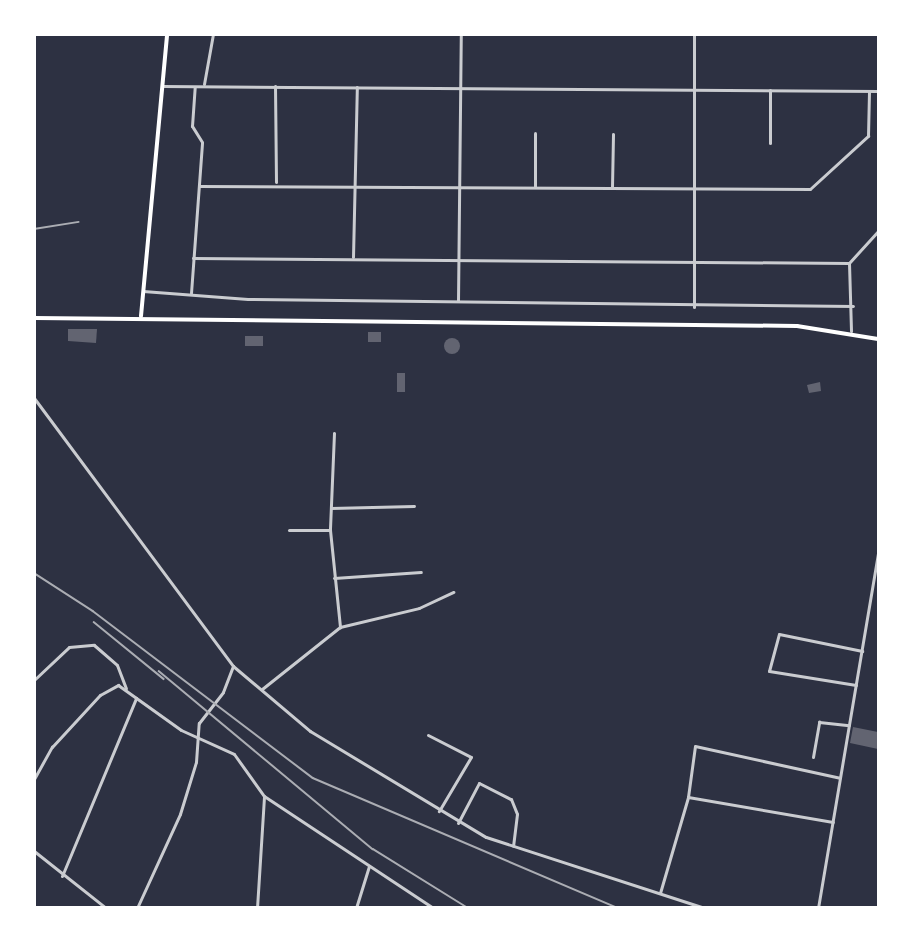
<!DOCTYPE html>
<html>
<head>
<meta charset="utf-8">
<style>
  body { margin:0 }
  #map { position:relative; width:913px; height:942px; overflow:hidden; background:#2d3142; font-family:"PT Sans Narrow",sans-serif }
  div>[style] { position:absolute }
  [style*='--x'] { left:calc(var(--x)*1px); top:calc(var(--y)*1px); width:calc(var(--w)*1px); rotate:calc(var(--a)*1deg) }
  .building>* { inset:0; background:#626471; transform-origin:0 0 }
  .round { border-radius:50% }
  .minor>* { height:3px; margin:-1.5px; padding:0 1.5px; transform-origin:1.5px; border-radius:1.5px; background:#caccd0 }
  .secondary>* { height:4px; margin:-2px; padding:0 2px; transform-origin:2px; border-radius:2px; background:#fff }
  .rail>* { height:1.5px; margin:-0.75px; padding:0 0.75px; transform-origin:0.75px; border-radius:0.75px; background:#abadb3 }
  span { translate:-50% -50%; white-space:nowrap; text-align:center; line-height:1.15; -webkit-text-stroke:6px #fff; paint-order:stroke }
  .frame { position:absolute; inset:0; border:36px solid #fff; pointer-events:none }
</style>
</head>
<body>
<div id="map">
  <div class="building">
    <div style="clip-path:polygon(68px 329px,97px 329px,96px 343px,68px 341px)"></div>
    <div style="left:368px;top:332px;width:13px;height:10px"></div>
    <div style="left:245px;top:336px;width:18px;height:10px"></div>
    <div class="round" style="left:444px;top:338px;width:16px;height:16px"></div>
    <div style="left:405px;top:373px;width:19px;height:8px;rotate:90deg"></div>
    <div style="clip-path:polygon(820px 382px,821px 391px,809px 393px,807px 385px)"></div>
    <div style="clip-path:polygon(853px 727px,878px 732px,878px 749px,850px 743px)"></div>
  </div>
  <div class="minor">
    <div style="--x:204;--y:84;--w:51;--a:-79.8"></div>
    <div style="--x:163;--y:86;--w:715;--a:0.4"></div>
    <div style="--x:275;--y:86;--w:96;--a:89.4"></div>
    <div style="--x:770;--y:143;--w:53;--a:-90"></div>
    <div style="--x:199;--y:186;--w:611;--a:0.28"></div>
    <div style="--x:810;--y:189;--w:79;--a:-42.4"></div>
    <div style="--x:868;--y:136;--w:45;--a:-88.7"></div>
    <div style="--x:535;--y:186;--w:53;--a:-90"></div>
    <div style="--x:612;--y:187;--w:53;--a:-88.9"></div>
    <div style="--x:353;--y:257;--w:170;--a:-88.7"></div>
    <div style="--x:193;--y:258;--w:656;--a:0.44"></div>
    <div style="--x:849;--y:263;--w:43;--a:-47.8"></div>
    <div style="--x:849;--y:263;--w:68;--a:88.3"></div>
    <div style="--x:143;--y:291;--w:105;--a:4.4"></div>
    <div style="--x:248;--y:299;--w:605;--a:0.66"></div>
    <div style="--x:191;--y:293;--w:151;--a:-85.8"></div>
    <div style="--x:202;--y:142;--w:19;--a:-122"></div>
    <div style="--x:192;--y:126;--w:39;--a:-86"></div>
    <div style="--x:458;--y:301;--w:267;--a:-89.4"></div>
    <div style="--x:694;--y:307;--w:273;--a:-90"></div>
    <div style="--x:34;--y:398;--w:334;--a:53.4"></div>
    <div style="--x:233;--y:666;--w:101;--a:40.2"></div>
    <div style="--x:310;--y:731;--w:205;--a:31.1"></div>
    <div style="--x:486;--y:837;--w:229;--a:18"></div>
    <div style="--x:334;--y:433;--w:97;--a:92.4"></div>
    <div style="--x:330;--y:530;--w:98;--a:84.1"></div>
    <div style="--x:331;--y:508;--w:83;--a:-1.4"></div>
    <div style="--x:289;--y:530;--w:41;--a:0"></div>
    <div style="--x:334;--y:578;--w:87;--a:-3.9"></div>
    <div style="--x:34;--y:680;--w:48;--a:-43.3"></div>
    <div style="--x:69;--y:647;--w:25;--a:-5"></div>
    <div style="--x:94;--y:645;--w:30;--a:41"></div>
    <div style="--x:117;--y:665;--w:25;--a:69"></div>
    <div style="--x:856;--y:685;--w:88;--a:-170.9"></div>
    <div style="--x:769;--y:671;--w:38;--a:-75"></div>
    <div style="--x:779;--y:634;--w:85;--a:11.6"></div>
    <div style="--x:262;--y:689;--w:100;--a:-38.5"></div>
    <div style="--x:340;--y:627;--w:81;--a:-13.5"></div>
    <div style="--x:419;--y:608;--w:38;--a:-25"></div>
    <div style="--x:428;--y:735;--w:48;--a:27.1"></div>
    <div style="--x:471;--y:757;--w:63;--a:120.7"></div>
    <div style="--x:813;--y:757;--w:36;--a:-80"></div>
    <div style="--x:819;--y:722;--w:30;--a:6"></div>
    <div style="--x:34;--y:779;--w:37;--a:-61"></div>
    <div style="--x:52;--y:747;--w:71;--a:-47.3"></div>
    <div style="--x:100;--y:695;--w:21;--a:-29"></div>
    <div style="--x:118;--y:685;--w:77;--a:35.5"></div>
    <div style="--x:181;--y:730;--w:58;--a:24.4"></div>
    <div style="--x:234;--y:754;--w:52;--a:54.5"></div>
    <div style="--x:264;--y:796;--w:203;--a:33.5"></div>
    <div style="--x:688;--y:797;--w:147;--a:9.8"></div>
    <div style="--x:458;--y:823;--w:45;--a:-62.3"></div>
    <div style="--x:479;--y:783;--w:36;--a:27"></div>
    <div style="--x:511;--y:799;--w:16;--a:68"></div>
    <div style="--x:517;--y:814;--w:32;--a:97"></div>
    <div style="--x:34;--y:851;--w:92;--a:38.4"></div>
    <div style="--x:62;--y:876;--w:193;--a:-67.4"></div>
    <div style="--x:660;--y:893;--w:100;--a:-73.7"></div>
    <div style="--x:688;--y:797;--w:51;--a:-82.2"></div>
    <div style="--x:695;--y:746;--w:148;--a:12.4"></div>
    <div style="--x:137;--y:908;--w:103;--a:-65.4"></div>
    <div style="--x:180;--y:814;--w:54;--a:-72.9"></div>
    <div style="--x:196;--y:762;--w:39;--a:-86"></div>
    <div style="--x:199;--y:723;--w:39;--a:-52"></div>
    <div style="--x:223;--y:692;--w:28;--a:-69"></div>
    <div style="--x:257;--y:908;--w:112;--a:-86.4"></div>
    <div style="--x:356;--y:908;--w:44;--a:-72.8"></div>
    <div style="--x:818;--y:908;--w:360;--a:-80.4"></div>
  </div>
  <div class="secondary">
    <div style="--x:141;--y:316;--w:283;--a:-84.7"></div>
    <div style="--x:34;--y:318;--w:763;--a:0.6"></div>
    <div style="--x:797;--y:326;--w:82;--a:9.1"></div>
  </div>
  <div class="rail">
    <div style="--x:34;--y:229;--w:45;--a:-9"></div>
    <div style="--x:34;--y:573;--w:70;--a:32.8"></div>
    <div style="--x:93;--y:611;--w:276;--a:37.2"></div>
    <div style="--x:313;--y:778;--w:332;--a:23.1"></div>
    <div style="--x:94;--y:622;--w:90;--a:39.2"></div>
    <div style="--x:159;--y:671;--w:278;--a:39.8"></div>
    <div style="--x:373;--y:849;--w:112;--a:31.8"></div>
  </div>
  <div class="frame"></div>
</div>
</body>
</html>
